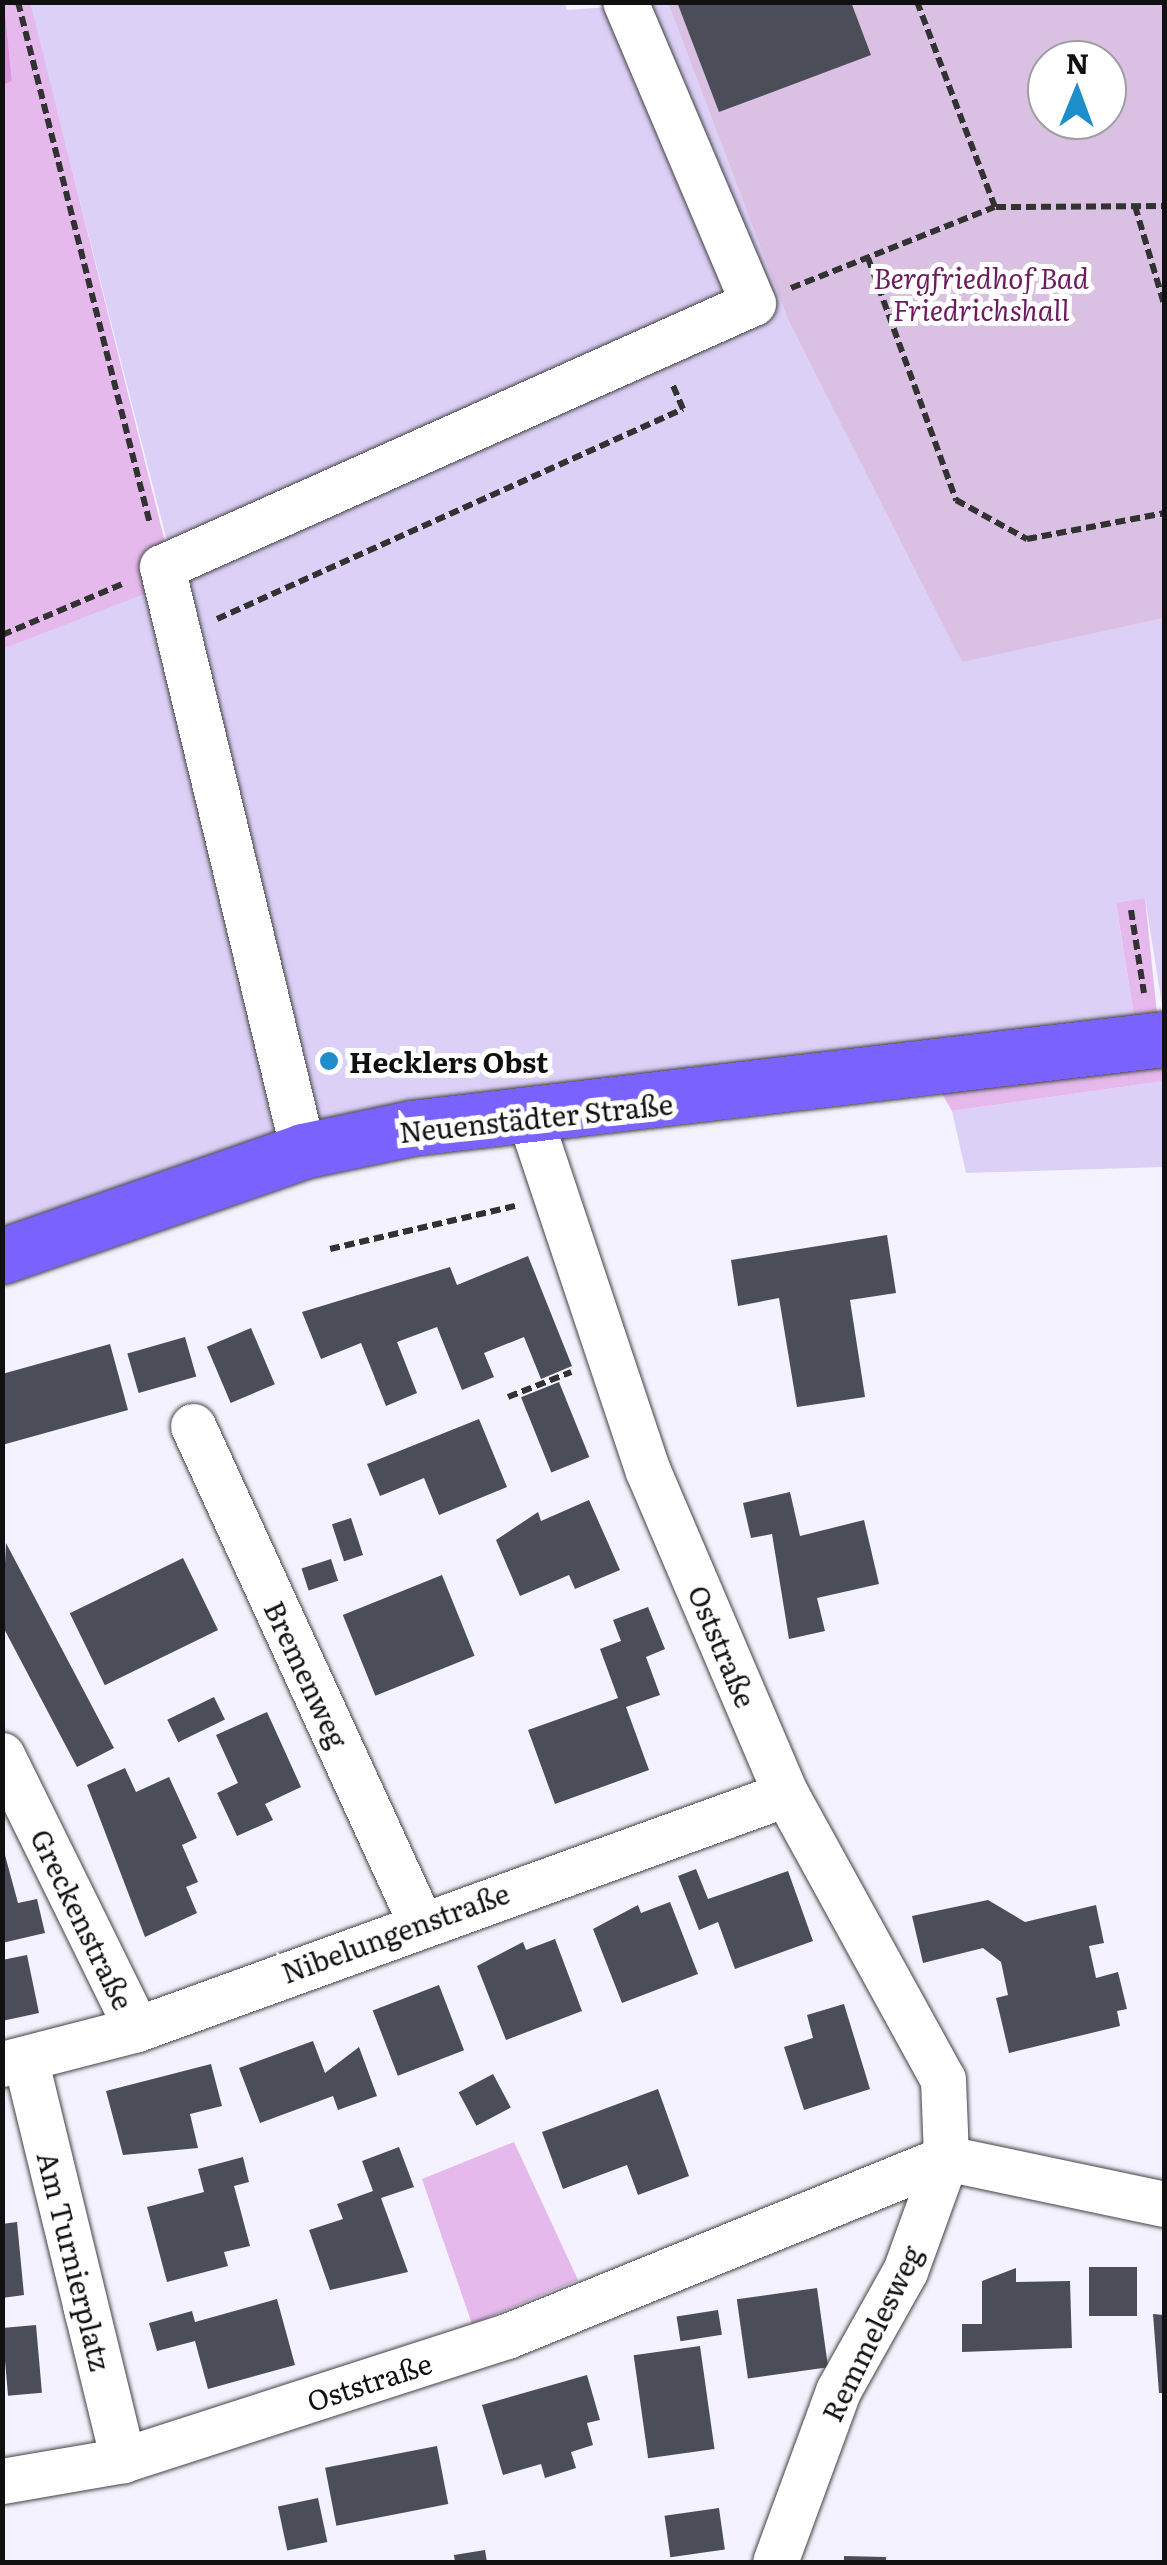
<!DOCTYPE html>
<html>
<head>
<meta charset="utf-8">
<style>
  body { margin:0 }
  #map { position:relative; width:1167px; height:2565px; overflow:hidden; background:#f5f2ff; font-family:Literata,serif }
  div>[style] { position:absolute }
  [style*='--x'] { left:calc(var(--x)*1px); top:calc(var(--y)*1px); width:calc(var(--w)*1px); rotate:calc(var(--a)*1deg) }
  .farmland>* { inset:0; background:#dcd0f7 }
  .green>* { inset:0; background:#e6b9ed }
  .forest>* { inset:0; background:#da97df }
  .cemetery>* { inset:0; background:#dac1e4 }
  .building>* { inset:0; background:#4b4e59; transform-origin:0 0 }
  .path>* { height:6px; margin-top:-3px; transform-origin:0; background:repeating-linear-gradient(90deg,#323232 0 10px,transparent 0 15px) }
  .roads { filter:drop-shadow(0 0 2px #434343) drop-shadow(0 0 2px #434343) }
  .minor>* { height:45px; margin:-22.5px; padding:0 22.5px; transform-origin:22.5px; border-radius:22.5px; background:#fff }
  .major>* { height:55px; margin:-27.5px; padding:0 27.5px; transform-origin:27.5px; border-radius:27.5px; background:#7a62ff }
  .dots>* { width:28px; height:28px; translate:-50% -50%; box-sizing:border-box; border:5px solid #fff; border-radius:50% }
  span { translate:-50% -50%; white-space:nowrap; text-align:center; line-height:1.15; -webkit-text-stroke:10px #fff; paint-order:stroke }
  .park-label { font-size:28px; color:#6d1b5e; font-style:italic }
  .poi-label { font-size:28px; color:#101010; font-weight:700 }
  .left { translate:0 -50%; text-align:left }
  .street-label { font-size:28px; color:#101010 }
  .frame { position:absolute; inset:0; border:5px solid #101010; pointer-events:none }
  .north { position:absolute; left:1027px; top:40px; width:100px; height:100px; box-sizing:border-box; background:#fff; border:2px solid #9f9f9f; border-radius:50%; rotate:1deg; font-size:28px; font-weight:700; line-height:40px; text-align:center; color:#101010 }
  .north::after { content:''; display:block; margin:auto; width:35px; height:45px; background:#1e8eca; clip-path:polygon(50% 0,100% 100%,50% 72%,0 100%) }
</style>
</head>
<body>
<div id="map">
  <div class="farmland">
    <div style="clip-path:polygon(29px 2px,564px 2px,567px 10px,668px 3px,788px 320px,962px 661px,1164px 618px,1164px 1017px,1145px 898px,1116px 904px,1134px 1016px,320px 1139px)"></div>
    <div style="clip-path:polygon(147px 592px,287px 1148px,3px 1233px,3px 649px)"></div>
    <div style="clip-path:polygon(1164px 1081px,1164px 1167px,966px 1173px,952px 1111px)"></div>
  </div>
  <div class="green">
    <div style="clip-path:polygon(30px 2px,175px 582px,3px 649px,2px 85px,12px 81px,4px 3px)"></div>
    <div style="clip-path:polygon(1145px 898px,1164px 1081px,952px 1111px,913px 1044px,1134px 1016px,1116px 903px)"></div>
    <div style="clip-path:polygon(514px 2142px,578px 2280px,472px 2324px,422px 2179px)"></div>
  </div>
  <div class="forest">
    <div style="clip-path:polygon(4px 2px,12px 81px,3px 85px,2px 3px)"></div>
  </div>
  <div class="cemetery">
    <div style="clip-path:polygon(evenodd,668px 3px,1164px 3px,1164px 618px,962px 662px,788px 320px,668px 3px,1047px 60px,1107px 60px,1107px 120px,1047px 120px,1047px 60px)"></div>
  </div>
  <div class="building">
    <div style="clip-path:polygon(677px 2px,851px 2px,871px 55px,719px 112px)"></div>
    <div style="clip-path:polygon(887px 1235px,896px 1293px,850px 1300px,865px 1397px,797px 1407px,779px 1298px,738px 1306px,731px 1260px)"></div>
    <div style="clip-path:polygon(528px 1256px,572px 1366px,541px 1379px,524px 1337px,484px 1353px,494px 1377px,462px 1390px,437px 1327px,397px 1342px,417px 1393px,386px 1406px,361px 1343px,321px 1359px,302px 1312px,450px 1267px,457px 1285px)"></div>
    <div style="left:251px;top:1328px;width:61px;height:48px;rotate:67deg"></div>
    <div style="left:185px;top:1337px;width:41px;height:60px;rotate:74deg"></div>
    <div style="clip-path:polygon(110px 1344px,128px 1410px,2px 1445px,2px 1374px)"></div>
    <div style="left:559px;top:1382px;width:81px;height:41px;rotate:68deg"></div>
    <div style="clip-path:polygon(479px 1419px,507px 1487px,439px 1515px,424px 1478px,380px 1496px,367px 1464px)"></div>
    <div style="clip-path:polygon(790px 1492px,800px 1536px,864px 1520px,879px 1584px,817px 1598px,825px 1631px,789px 1639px,772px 1534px,751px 1538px,743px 1503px)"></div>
    <div style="clip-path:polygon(589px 1500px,620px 1570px,575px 1589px,569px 1575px,520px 1596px,496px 1540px,538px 1512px,541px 1521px)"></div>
    <div style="left:351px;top:1518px;width:39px;height:20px;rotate:72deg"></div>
    <div style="clip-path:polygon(6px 1543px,114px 1748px,77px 1767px,2px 1625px)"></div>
    <div style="left:183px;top:1558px;width:80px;height:126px;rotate:64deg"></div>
    <div style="left:331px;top:1559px;width:23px;height:31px;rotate:72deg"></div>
    <div style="left:442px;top:1575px;width:87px;height:107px;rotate:68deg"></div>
    <div style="clip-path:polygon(648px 1607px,665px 1649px,646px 1657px,660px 1695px,626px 1707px,649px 1770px,555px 1804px,528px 1730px,618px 1698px,600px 1649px,621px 1641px,613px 1620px)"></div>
    <div style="left:214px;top:1697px;width:25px;height:52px;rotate:64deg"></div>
    <div style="clip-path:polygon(267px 1712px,301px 1787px,265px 1804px,273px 1820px,237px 1836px,217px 1793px,238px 1783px,216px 1735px)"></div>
    <div style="clip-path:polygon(125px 1768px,136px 1792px,169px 1777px,197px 1838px,182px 1845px,198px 1882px,186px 1887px,197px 1913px,145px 1937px,87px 1785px)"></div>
    <div style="clip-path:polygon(2px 1844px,18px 1903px,37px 1899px,45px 1933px,2px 1943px)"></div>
    <div style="clip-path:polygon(696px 1869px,708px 1899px,788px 1871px,813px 1941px,735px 1969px,718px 1922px,699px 1930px,678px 1876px)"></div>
    <div style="clip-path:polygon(988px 1900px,1025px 1922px,1096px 1905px,1104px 1943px,1089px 1946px,1096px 1978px,1118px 1972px,1127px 2009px,1117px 2011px,1120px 2026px,1009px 2053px,996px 1998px,1008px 1995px,1001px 1962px,983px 1948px,923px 1963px,912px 1916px)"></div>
    <div style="clip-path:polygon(670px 1902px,698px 1974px,622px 2003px,593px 1929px,638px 1905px,641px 1913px)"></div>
    <div style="clip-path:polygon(555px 1939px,582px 2011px,506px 2040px,477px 1966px,523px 1942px,526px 1950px)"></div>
    <div style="clip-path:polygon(27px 1955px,39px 2013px,2px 2021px,2px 1960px)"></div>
    <div style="left:439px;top:1985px;width:70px;height:71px;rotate:69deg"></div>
    <div style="clip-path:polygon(844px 2004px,870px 2089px,804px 2110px,784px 2047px,813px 2038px,807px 2015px)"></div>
    <div style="clip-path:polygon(313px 2041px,325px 2073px,359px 2047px,377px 2096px,338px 2110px,333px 2096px,260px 2123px,239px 2068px)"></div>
    <div style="clip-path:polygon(211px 2064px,222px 2106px,190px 2114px,198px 2148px,123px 2155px,106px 2091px)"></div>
    <div style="left:493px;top:2074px;width:38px;height:39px;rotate:62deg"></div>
    <div style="clip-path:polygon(658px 2089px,689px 2176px,638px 2195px,627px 2165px,563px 2189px,542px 2132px)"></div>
    <div style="clip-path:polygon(399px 2147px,414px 2187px,381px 2198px,408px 2272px,330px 2290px,309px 2230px,343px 2219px,337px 2204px,373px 2191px,362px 2161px)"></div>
    <div style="clip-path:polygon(243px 2157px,249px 2182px,234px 2186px,250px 2246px,224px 2252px,228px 2266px,167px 2282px,147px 2207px,204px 2192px,198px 2169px)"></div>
    <div style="clip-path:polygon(17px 2222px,24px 2295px,2px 2298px,2px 2224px)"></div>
    <div style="left:1089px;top:2267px;width:48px;height:49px"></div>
    <div style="clip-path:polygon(1016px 2268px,1016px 2282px,1070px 2281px,1072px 2348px,962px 2352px,962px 2324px,982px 2324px,982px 2281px)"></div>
    <div style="left:817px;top:2288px;width:80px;height:81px;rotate:82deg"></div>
    <div style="clip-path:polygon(277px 2299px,295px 2365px,208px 2389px,195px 2341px,157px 2351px,149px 2323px,192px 2311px,195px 2322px)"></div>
    <div style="left:718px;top:2310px;width:25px;height:42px;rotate:81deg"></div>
    <div style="clip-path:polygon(1153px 2314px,1164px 2315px,1164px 2393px,1159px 2393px)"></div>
    <div style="left:36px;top:2325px;width:68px;height:34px;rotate:85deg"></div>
    <div style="left:700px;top:2346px;width:104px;height:67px;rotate:82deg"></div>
    <div style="clip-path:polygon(587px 2375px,600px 2420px,587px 2423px,593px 2445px,571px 2452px,576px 2468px,545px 2478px,541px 2464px,503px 2475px,482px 2405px)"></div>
    <div style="left:437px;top:2446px;width:59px;height:114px;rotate:79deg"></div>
    <div style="left:318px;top:2498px;width:45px;height:41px;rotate:78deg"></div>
    <div style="left:719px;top:2508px;width:42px;height:55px;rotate:82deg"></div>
    <div style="clip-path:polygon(485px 2550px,487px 2562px,455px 2562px,454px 2555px)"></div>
    <div style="clip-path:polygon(844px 2556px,886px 2557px,886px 2562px,844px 2562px)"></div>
  </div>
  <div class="path">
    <div style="--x:18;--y:2;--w:538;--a:75.81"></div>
    <div style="--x:1135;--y:206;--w:102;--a:73.5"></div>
    <div style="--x:996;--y:207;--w:168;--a:-0.3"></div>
    <div style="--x:868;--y:258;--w:258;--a:70"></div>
    <div style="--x:956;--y:500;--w:81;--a:28.8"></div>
    <div style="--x:1027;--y:539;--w:139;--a:-10.7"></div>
    <div style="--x:791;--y:288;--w:219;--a:-21.7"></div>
    <div style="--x:995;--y:207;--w:219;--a:-110.8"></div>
    <div style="--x:217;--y:619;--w:511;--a:-24.26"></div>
    <div style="--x:683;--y:409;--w:26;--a:-113"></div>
    <div style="--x:2;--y:635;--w:130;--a:-23"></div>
    <div style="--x:1131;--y:910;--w:84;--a:81.1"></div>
    <div style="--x:330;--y:1249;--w:190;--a:-13.1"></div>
    <div style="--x:508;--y:1397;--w:68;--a:-21.6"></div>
  </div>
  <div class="roads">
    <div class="minor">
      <div style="--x:529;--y:1116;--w:374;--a:71.5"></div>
      <div style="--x:648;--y:1471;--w:351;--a:66.9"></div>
      <div style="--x:786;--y:1794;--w:325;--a:61.2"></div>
      <div style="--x:943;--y:2079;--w:79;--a:87.8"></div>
      <div style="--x:946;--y:2158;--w:120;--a:109.9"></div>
      <div style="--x:905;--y:2271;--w:137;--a:119.2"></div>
      <div style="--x:838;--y:2391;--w:182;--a:110.2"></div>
      <div style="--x:303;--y:1151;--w:601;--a:-103.57"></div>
      <div style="--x:162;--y:567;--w:647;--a:-24.07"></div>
      <div style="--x:753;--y:303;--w:327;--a:-113"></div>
      <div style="--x:193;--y:1426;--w:545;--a:65.41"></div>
      <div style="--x:2;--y:1755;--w:305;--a:63.8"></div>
      <div style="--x:26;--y:2062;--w:410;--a:76.3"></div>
      <div style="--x:2;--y:2064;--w:139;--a:-14.5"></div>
      <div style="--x:137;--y:2029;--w:690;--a:-19.91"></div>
      <div style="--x:2;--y:2481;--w:123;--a:-9.8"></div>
      <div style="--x:123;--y:2460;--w:404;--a:-17.9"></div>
      <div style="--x:507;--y:2336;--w:474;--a:-22.1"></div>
      <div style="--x:946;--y:2158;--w:223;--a:11.9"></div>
    </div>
    <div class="major">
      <div style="--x:2;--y:1256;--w:319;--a:-19.2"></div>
      <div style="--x:303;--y:1151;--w:111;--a:-11.9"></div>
      <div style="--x:412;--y:1128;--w:757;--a:-6.75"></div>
    </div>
  </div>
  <div class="dots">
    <div style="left:329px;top:1061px;background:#1e8eca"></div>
  </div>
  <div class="park-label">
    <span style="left:981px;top:293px">Bergfriedhof Bad<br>Friedrichshall</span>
  </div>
  <div class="poi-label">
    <span class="left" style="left:349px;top:1061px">Hecklers Obst</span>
  </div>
  <div class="street-label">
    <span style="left:536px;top:1117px;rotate:-6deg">Neuenstädter Straße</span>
    <span style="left:723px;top:1646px;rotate:67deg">Oststraße</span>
    <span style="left:307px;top:1674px;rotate:65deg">Bremenweg</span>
    <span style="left:83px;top:1919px;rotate:64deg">Greckenstraße</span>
    <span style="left:395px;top:1932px;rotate:-20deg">Nibelungenstraße</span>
    <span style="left:75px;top:2261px;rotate:76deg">Am Turnierplatz</span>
    <span style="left:871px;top:2333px;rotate:-64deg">Remmelesweg</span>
    <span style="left:369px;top:2381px;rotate:-18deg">Oststraße</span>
  </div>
  <div class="frame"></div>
  <div class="north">N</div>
</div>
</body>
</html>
